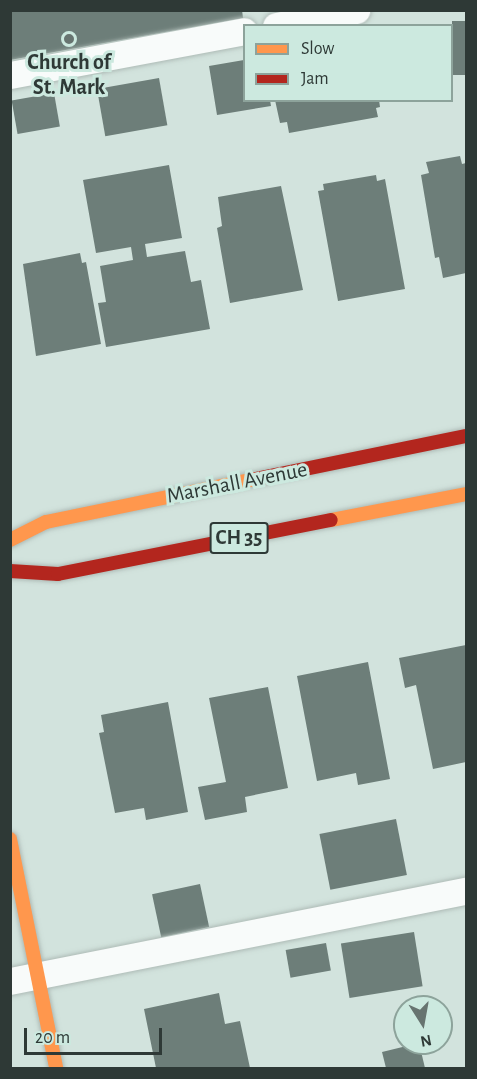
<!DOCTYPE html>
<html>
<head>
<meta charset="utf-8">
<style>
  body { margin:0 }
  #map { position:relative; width:477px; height:1079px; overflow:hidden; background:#d2e3dd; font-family:"Alegreya Sans",sans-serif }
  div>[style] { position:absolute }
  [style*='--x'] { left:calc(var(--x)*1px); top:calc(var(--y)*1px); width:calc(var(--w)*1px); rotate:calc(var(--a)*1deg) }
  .building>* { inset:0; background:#6d7e79; transform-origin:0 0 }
  .roads { filter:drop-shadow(0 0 2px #aebbb6) drop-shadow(0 0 2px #aebbb6) }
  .lane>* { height:27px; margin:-13.5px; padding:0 13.5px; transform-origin:13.5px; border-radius:13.5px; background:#f8fbfa }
  .slow>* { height:14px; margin:-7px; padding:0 7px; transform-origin:7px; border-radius:7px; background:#ff974d }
  .jam>* { height:14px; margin:-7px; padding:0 7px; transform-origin:7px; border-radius:7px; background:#b3261e }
  .dots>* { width:16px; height:16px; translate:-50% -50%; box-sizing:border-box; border:3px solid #cce9df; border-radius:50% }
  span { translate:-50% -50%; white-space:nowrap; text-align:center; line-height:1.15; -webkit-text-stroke:6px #cce9df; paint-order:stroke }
  .shield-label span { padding:2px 4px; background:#cce9df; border:2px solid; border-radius:4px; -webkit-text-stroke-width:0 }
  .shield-label { font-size:21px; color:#2e3936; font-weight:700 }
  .poi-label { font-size:22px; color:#2e3936; font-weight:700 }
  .street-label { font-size:22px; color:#2e3936 }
  .frame { position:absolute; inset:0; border:12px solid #2e3936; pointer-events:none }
  .legend { position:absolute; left:243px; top:24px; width:210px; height:78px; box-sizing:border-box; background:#cce9df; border:2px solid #8da39b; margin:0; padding:8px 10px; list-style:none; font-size:18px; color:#2e3936 }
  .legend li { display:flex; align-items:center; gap:12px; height:30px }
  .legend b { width:30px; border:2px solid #8da39b }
  .north { position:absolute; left:393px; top:995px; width:60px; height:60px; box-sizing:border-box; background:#cce9df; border:2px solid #8da39b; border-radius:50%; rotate:169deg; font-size:16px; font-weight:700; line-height:24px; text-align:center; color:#2e3936 }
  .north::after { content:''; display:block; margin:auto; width:21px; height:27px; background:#677470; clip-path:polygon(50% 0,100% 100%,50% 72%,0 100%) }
  .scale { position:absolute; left:24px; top:1028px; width:138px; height:27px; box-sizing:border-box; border:3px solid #2e3936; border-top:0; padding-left:8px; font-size:18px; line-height:21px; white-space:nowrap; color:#2e3936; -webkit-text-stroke:4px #cce9df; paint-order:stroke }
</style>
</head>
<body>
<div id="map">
  <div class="building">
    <div style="clip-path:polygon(10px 10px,242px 10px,243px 18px,10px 60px)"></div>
    <div style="left:466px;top:21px;width:54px;height:14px;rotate:90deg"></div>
    <div style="clip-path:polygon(244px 60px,244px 100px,270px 100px,271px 106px,217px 115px,209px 66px)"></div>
    <div style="left:159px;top:78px;width:48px;height:63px;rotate:80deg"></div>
    <div style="left:54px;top:93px;width:34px;height:43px;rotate:80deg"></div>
    <div style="clip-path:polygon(275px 100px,379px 100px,380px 107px,376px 108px,378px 117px,289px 133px,287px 122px,280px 123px)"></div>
    <div style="clip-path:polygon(460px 156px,462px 164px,466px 163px,466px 273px,443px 278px,439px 257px,435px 258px,421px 175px,429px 173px,426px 162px)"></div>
    <div style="clip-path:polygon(169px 165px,182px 238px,145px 244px,147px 257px,185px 251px,191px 282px,201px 280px,210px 329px,106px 347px,98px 303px,106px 302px,100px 266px,133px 260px,131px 247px,96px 253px,83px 180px)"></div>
    <div style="clip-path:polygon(376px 175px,377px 181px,385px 179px,405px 289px,338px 301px,318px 191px,324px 190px,323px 184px)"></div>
    <div style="clip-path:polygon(281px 186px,303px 290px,230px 303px,217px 228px,222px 226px,218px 197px)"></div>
    <div style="clip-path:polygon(80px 253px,82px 263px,86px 262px,101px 344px,36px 356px,23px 264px)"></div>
    <div style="clip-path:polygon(466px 645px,466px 762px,433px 769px,416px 685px,405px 688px,399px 658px)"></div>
    <div style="clip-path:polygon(368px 662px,390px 779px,358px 785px,356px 773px,317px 781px,297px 676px)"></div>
    <div style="clip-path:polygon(268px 687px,288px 788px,245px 797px,247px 812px,205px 820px,198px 787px,226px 782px,209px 698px)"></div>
    <div style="clip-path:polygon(168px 702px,188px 812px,146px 820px,144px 808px,115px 813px,99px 733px,104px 732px,101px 715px)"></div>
    <div style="left:396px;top:819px;width:57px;height:78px;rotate:79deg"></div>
    <div style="left:200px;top:884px;width:44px;height:49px;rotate:78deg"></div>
    <div style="left:414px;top:932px;width:55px;height:74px;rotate:81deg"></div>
    <div style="left:326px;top:943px;width:28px;height:41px;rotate:80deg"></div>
    <div style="clip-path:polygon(219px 993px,225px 1024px,240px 1021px,250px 1068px,156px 1068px,144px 1009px)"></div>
    <div style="clip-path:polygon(419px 1043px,425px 1068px,386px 1068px,382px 1052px)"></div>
  </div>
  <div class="roads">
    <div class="lane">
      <div style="--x:276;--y:26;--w:82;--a:-11.3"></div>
      <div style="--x:10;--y:75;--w:238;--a:-10.6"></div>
      <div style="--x:10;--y:981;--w:465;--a:-11.2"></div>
    </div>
    <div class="slow">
      <div style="--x:331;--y:520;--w:137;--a:-10.9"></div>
      <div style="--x:10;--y:540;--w:40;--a:-26.6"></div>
      <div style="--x:46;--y:522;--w:214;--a:-11.6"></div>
      <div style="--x:10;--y:839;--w:234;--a:78.6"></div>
    </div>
    <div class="jam">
      <div style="--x:256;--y:479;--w:214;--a:-11.6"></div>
      <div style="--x:10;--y:571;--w:48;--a:3.6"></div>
      <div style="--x:58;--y:574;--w:278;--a:-11.2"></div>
    </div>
  </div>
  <div class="dots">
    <div style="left:69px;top:39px;background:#677470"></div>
  </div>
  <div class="shield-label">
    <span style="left:239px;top:538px">CH 35</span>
  </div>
  <div class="poi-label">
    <span style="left:69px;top:75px">Church of<br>St. Mark</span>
  </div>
  <div class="street-label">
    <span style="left:237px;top:483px;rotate:-11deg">Marshall Avenue</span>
  </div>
  <div class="frame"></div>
  <ul class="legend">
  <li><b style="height:8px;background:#ff974d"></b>Slow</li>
  <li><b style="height:8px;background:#b3261e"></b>Jam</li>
  </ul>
  <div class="north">N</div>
  <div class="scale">20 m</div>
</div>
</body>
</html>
